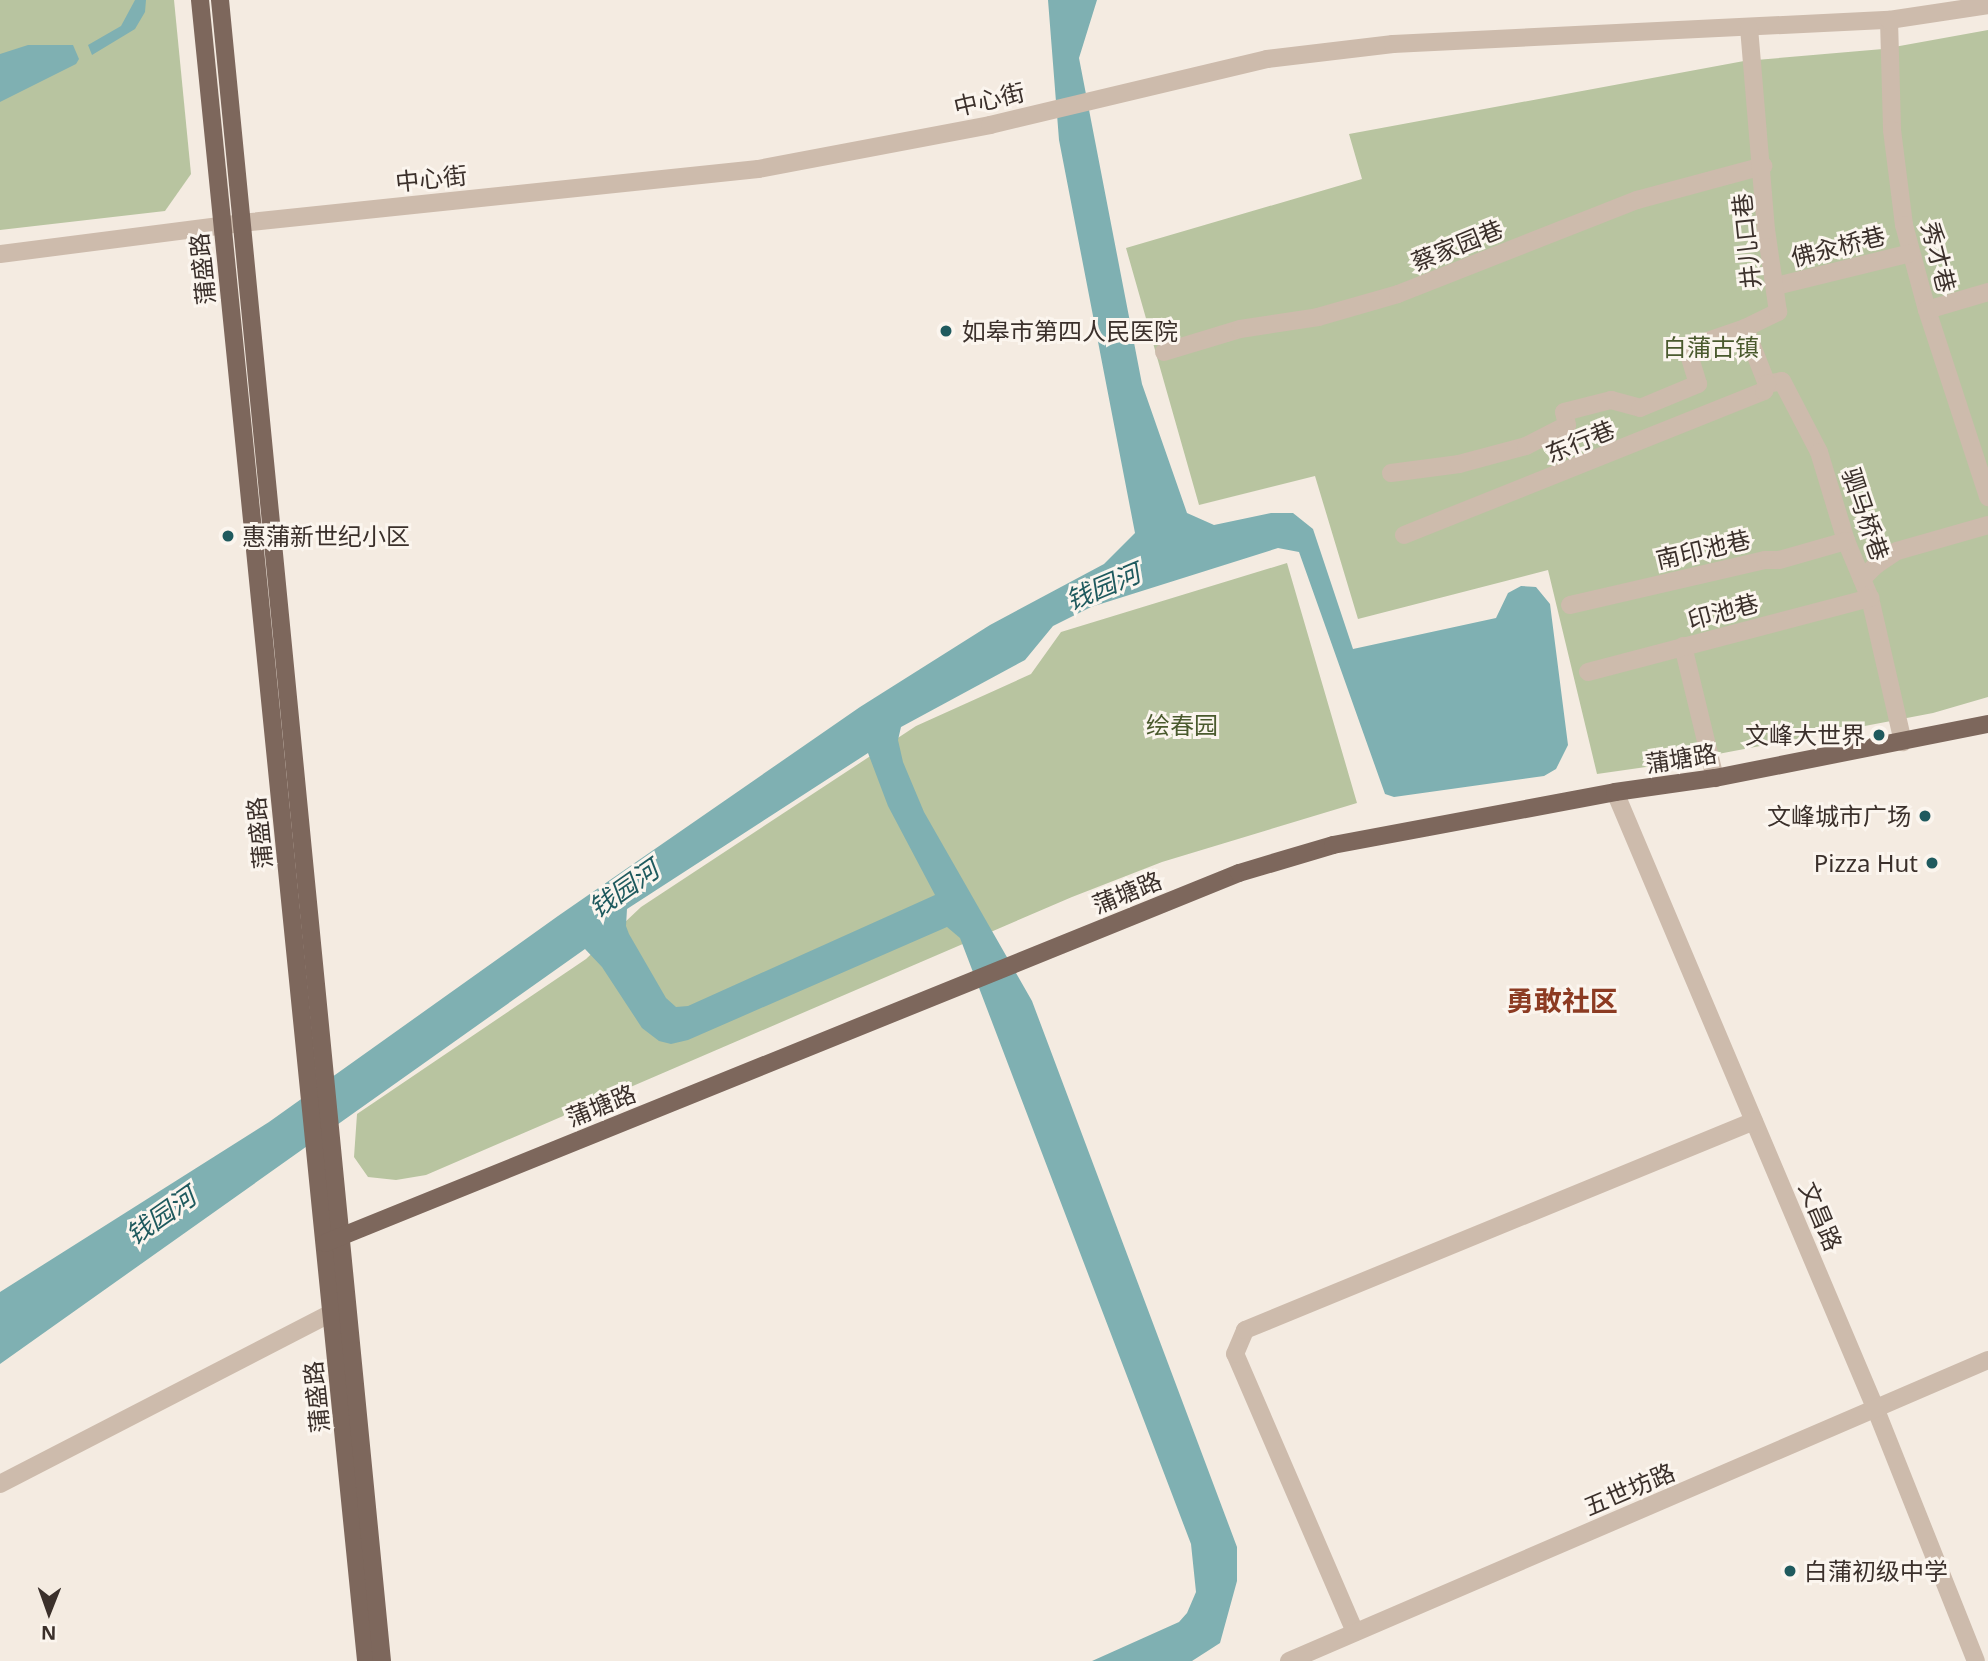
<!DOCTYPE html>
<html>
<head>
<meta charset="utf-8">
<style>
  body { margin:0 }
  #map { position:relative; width:1988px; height:1661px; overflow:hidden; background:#f4ebe1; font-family:"Noto Sans","Noto Sans SC",sans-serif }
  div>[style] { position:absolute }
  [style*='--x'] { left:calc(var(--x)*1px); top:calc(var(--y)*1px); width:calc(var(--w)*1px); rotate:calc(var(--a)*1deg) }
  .green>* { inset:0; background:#b8c4a0 }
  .water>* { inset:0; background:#7fb0b2 }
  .minor>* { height:18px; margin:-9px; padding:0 9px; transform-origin:9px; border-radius:9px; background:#cdbbac }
  .major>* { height:18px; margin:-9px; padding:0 9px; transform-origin:9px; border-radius:9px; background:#7d675c }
  .dots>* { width:19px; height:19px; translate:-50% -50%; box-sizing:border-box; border:4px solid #fbf5ee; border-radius:50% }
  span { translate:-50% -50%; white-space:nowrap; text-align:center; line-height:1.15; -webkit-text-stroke:6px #fbf5ee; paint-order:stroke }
  .street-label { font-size:24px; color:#3b302b }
  .poi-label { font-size:24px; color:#3b302b }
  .left { translate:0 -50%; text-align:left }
  .right { translate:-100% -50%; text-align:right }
  .park-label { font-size:24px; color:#4a5a2e }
  .water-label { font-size:26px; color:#1f5a5e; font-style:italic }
  .quarter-label { font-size:28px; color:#8c3b22; font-weight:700 }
  .north { position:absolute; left:14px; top:1577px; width:70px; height:70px; -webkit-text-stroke:5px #fbf5ee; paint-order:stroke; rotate:181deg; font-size:19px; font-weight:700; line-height:28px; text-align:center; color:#3b302b }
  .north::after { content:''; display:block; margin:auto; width:24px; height:32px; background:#3b302b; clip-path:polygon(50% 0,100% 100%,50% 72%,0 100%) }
</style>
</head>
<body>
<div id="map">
  <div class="green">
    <div style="clip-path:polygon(0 0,174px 0,191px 174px,165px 211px,0 230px)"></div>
    <div style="clip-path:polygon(1988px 30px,1988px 697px,1933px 713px,1660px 765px,1597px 774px,1548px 570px,1358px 619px,1315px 476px,1199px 505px,1126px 248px,1362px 179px,1349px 134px,1744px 61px,1883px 49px)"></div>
    <div style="clip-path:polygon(1287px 563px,1357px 803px,1162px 862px,1072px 897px,426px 1175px,396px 1180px,368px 1177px,354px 1157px,357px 1114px,586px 959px,641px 907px,916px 726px,1031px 674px,1061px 632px)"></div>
  </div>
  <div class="water">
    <div style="clip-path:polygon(135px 0,146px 0,145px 12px,135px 29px,92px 55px,88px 45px,121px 26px)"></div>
    <div style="clip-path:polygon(evenodd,1048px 0,1097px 0,1079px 58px,1142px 384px,1187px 513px,1214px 525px,1271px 513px,1293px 513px,1313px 529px,1353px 649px,1496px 618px,1508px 593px,1521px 586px,1536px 587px,1550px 604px,1568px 745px,1556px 769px,1544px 776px,1394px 797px,1385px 794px,1299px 552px,1278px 548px,1091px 607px,1053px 626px,1025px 660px,901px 727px,898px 740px,903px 762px,924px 812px,1032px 1001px,1237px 1547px,1237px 1581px,1220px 1643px,1192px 1661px,1092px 1661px,1179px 1622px,1187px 1613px,1196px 1592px,1191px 1544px,960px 938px,947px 927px,688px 1040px,671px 1044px,659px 1041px,642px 1028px,602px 967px,585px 949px,0 1364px,0 1292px,269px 1122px,558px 916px,860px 707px,990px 625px,1104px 564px,1135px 533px,1059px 140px,1048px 0,868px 753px,888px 806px,935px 895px,688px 1006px,676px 1007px,666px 998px,629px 934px,626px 926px,627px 909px,868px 753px)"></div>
    <div style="clip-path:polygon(28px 45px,73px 45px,79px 59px,76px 64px,0 102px,0 54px)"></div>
  </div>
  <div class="minor">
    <div style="--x:1889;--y:20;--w:110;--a:88.4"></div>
    <div style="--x:1892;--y:130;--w:96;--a:82.8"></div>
    <div style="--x:1904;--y:225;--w:88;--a:74.9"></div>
    <div style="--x:1927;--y:310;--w:197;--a:71.9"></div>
    <div style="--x:0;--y:254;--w:243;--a:-7.3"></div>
    <div style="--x:241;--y:223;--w:520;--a:-5.96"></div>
    <div style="--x:758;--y:169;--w:236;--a:-10.7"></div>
    <div style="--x:990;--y:125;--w:285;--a:-13.4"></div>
    <div style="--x:1267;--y:59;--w:127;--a:-6.8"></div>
    <div style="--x:1393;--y:44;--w:497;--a:-2.8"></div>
    <div style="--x:1889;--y:20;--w:100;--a:-8.6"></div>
    <div style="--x:1776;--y:286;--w:139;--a:-13.7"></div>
    <div style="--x:1927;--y:310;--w:64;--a:-16.4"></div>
    <div style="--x:1745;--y:328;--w:60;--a:68.6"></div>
    <div style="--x:1767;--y:384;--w:15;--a:-11"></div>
    <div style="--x:1782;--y:381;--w:80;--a:62.5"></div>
    <div style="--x:1819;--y:452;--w:93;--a:73.1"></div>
    <div style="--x:1846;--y:541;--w:62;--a:67.2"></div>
    <div style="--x:1870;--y:598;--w:148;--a:77.1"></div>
    <div style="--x:1164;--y:352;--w:79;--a:-16.8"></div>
    <div style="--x:1240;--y:329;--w:79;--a:-8.7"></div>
    <div style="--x:1318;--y:317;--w:83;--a:-16"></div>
    <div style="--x:1398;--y:294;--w:257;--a:-21.5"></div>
    <div style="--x:1637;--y:200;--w:131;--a:-15.1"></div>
    <div style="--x:1391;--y:473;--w:69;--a:-7.5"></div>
    <div style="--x:1459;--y:464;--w:69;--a:-15"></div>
    <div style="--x:1526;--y:446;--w:46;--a:-27.1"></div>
    <div style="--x:1567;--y:425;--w:13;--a:-103"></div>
    <div style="--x:1564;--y:412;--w:49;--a:-14.3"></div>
    <div style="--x:1611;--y:400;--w:30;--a:15"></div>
    <div style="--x:1640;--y:408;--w:63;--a:-22.5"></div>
    <div style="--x:1698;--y:384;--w:38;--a:-107"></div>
    <div style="--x:1687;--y:348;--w:61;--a:-19"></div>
    <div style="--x:1745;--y:328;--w:37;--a:-26"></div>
    <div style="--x:1778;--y:312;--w:83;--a:-98.3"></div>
    <div style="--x:1766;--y:230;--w:203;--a:-94.8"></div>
    <div style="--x:1404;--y:535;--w:388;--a:-21.8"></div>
    <div style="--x:1764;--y:391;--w:8;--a:-67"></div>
    <div style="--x:1862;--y:579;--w:20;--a:-45"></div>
    <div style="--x:1876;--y:565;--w:25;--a:-34"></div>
    <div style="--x:1897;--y:551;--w:95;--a:-15.9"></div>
    <div style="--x:1570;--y:605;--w:200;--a:-13"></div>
    <div style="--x:1765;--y:560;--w:14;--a:0"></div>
    <div style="--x:1779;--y:560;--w:70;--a:-15.8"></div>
    <div style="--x:1683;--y:646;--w:136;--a:76.4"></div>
    <div style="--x:1588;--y:672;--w:292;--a:-14.7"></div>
    <div style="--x:1615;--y:792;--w:671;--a:67.1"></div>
    <div style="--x:1876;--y:1410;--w:270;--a:68.3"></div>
    <div style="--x:0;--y:1484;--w:375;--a:-27.3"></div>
    <div style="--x:1355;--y:1632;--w:303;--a:-113.3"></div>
    <div style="--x:1235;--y:1354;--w:26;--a:-67"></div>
    <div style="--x:1245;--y:1330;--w:550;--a:-22.32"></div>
    <div style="--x:1289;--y:1661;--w:761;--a:-23.3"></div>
  </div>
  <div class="major">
    <div style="--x:200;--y:0;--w:1669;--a:84.29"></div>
    <div style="--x:220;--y:0;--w:1669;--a:84.43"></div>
    <div style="--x:325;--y:1243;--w:986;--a:-22.04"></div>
    <div style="--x:1239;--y:873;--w:98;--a:-16.6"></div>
    <div style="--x:1333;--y:845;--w:287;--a:-10.6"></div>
    <div style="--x:1615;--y:792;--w:101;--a:-8"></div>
    <div style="--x:1715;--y:778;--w:278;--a:-11.2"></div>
  </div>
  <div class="dots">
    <div style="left:946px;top:331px;background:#1f5a5e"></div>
    <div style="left:228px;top:536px;background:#1f5a5e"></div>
    <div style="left:1879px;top:735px;background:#1f5a5e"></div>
    <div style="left:1925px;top:816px;background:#1f5a5e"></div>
    <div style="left:1932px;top:863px;background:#1f5a5e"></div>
    <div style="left:1790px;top:1571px;background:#1f5a5e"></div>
  </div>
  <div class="street-label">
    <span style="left:989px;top:99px;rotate:-13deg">中心街</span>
    <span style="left:431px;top:178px;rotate:-6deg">中心街</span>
    <span style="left:1746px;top:241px;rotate:-96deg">井儿口巷</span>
    <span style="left:1457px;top:245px;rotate:-22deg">蔡家园巷</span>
    <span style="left:1838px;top:246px;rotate:-14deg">佛汆桥巷</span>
    <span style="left:1939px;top:257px;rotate:76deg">秀才巷</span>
    <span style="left:202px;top:269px;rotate:-96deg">蒲盛路</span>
    <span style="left:1580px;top:441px;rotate:-22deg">东行巷</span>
    <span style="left:1866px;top:514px;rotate:71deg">驷马桥巷</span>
    <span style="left:1703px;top:549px;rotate:-13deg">南印池巷</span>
    <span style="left:1723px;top:611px;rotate:-15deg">印池巷</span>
    <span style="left:1681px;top:758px;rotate:-9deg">蒲塘路</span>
    <span style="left:259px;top:833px;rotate:-96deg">蒲盛路</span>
    <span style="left:1127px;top:892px;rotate:-22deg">蒲塘路</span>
    <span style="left:601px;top:1105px;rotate:-22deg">蒲塘路</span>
    <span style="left:1821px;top:1216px;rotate:67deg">文昌路</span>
    <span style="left:316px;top:1397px;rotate:-96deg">蒲盛路</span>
    <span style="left:1629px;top:1489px;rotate:-23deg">五世坊路</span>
  </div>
  <div class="poi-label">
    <span class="left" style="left:962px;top:331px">如皋市第四人民医院</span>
    <span class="left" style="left:242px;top:536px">惠蒲新世纪小区</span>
    <span class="right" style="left:1865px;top:735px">文峰大世界</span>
    <span class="right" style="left:1911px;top:816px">文峰城市广场</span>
    <span class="right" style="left:1918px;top:863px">Pizza Hut</span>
    <span class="left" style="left:1804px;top:1571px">白蒲初级中学</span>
  </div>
  <div class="park-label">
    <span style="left:1711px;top:347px">白蒲古镇</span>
    <span style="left:1182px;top:725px">绘春园</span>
  </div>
  <div class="water-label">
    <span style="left:1103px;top:587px;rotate:-23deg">钱园河</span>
    <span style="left:624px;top:889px;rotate:-35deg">钱园河</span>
    <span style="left:161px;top:1216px;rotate:-35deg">钱园河</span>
  </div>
  <div class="quarter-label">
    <span style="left:1562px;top:1000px">勇敢社区</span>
  </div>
  <div class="north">N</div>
</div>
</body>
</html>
